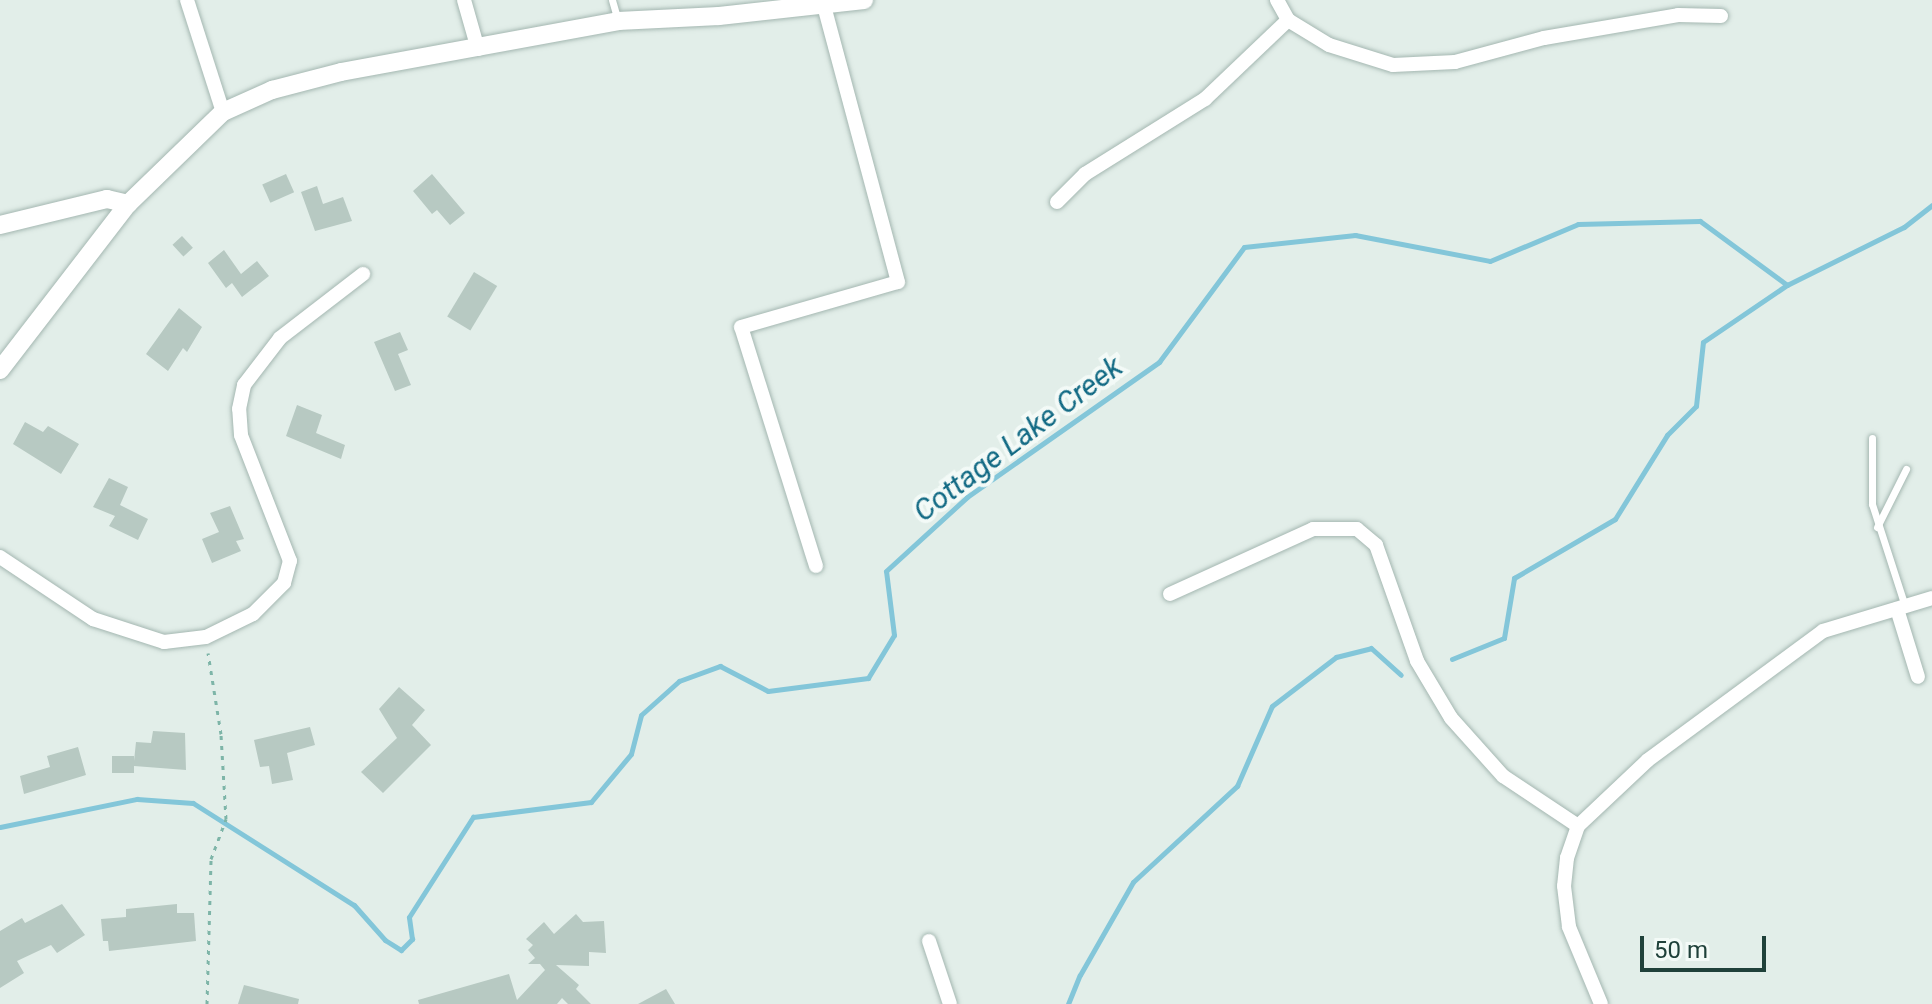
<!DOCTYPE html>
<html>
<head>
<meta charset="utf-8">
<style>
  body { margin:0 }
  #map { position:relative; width:1932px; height:1004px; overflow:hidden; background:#e2eee9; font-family:Roboto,sans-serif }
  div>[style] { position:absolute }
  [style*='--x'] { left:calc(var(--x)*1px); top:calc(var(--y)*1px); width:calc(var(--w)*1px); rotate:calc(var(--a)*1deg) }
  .stream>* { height:5px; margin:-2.5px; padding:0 2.5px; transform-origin:2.5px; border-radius:2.5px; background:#83c6d9 }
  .building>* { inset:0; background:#b7c9c2; transform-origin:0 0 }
  .path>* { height:3px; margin-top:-1.5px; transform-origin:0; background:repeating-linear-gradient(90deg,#7eb5a8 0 4px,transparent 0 10px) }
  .roads { filter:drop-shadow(0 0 2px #a4b7b1) drop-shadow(0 0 2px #a4b7b1) }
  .service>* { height:7px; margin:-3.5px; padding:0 3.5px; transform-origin:3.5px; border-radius:3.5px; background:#fff }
  .minor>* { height:14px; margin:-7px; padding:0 7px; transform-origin:7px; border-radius:7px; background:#fff }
  .tertiary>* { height:18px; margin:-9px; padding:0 9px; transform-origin:9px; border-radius:9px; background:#fff }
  span { translate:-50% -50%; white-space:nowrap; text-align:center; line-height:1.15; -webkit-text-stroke:8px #f3faf7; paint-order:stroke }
  .water-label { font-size:30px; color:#126a84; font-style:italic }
  .scale { position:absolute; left:1640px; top:936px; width:126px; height:36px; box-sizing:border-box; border:4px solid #1f413a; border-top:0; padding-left:10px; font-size:24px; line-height:28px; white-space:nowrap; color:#1f413a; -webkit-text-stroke:6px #f3faf7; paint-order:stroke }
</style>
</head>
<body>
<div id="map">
  <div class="stream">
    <div style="--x:1452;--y:659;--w:56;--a:-22"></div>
    <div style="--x:1504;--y:638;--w:61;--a:-80.5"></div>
    <div style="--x:1514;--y:578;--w:117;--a:-30.3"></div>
    <div style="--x:1615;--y:519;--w:99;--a:-58.2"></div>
    <div style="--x:1667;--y:435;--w:41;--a:-45"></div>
    <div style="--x:1696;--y:406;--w:64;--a:-83.8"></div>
    <div style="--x:1703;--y:342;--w:102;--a:-34.2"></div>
    <div style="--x:0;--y:827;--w:140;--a:-11.6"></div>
    <div style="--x:137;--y:799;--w:56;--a:4.1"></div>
    <div style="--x:193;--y:803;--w:191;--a:32.4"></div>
    <div style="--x:354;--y:905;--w:47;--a:48.5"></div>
    <div style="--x:385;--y:940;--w:19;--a:32"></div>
    <div style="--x:401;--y:950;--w:16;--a:-45"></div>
    <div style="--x:412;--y:939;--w:22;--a:-98"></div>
    <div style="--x:409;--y:917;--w:119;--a:-57.4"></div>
    <div style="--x:473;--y:817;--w:119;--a:-7.2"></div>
    <div style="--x:591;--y:802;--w:62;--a:-50.2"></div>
    <div style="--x:631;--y:754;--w:40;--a:-75.6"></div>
    <div style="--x:641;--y:715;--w:51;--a:-41.8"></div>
    <div style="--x:679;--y:681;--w:44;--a:-20.1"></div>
    <div style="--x:720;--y:666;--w:54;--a:27.5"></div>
    <div style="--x:768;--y:691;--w:101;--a:-7.4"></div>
    <div style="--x:868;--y:678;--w:50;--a:-58.8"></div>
    <div style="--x:894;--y:635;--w:64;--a:-97.1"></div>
    <div style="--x:886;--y:571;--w:110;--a:-42.4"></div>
    <div style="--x:967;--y:497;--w:235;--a:-35.1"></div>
    <div style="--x:1159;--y:362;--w:143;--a:-53.5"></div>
    <div style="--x:1244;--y:247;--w:112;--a:-6.2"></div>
    <div style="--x:1355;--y:235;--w:137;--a:10.9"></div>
    <div style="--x:1490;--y:261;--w:95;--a:-22.8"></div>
    <div style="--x:1578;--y:224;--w:122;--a:-1.4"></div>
    <div style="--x:1700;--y:221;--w:108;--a:36.3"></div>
    <div style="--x:1787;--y:285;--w:131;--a:-26.4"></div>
    <div style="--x:1904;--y:227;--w:36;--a:-38"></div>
    <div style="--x:1068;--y:1004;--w:31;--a:-68"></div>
    <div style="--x:1080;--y:975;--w:107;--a:-60.3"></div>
    <div style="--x:1133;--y:882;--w:142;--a:-42.7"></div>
    <div style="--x:1237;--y:786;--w:87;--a:-66.4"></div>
    <div style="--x:1272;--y:706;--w:81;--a:-37.4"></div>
    <div style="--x:1336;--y:657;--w:36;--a:-14"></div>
    <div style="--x:1371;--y:648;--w:40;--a:42"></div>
  </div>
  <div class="building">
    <div style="left:286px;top:174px;width:20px;height:26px;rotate:66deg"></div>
    <div style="clip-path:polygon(432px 174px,465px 213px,450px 225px,437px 210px,432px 214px,413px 191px)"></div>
    <div style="clip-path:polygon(317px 186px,323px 204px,343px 197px,352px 221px,315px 231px,301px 192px)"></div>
    <div style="left:182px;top:236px;width:16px;height:13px;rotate:47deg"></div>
    <div style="clip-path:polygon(224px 250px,241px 274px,257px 261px,269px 276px,242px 297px,232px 283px,226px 288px,208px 263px)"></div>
    <div style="left:474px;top:272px;width:27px;height:52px;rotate:31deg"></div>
    <div style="clip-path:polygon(179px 308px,202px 327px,187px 352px,183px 348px,168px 371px,146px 354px)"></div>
    <div style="clip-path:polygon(400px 332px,408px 350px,398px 354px,411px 385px,395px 391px,374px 342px)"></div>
    <div style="clip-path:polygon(297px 405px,322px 415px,316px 433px,345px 445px,341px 459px,286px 436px)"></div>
    <div style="clip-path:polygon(25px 422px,43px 432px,48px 426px,79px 444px,61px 474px,13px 444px)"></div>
    <div style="clip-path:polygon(109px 478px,128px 487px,120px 505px,148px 519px,138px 540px,109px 526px,115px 516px,93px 507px)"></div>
    <div style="clip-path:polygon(230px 506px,244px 539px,236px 541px,241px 551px,212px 563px,202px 539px,219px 532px,210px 513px)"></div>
    <div style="clip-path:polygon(399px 687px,425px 710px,412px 725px,431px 745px,383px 793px,361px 772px,397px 738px,379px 709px)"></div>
    <div style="clip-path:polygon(310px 727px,315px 745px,287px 753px,293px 780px,272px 784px,269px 766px,260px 767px,254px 740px)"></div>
    <div style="clip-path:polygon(153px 731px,185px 733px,186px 770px,134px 766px,134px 773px,112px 773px,112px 756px,134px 756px,134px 761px,136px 742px,151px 743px)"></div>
    <div style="clip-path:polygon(78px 747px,86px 775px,24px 794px,20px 776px,50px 767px,47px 756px)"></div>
    <div style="clip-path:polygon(62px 904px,85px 935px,57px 953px,51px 945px,17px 961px,24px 973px,0 988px,0 931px,22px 918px,25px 923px)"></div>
    <div style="clip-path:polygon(177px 904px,177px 913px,194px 913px,196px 941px,109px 951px,108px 941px,103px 941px,101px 919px,126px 917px,126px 909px)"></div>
    <div style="clip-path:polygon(576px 914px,583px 922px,604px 921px,606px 953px,589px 952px,589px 966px,556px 965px,579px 985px,576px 989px,591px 1004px,568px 1004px,562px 998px,557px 1004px,419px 1004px,418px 1000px,509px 974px,517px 1000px,545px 970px,540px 964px,528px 964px,535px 958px,528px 950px,533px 945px,526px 939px,544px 922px,554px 934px)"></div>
    <div style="clip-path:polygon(244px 985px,299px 999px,298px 1004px,238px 1004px)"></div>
    <div style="clip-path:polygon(666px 989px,675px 1004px,638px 1004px)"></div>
  </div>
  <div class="path">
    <div style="--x:207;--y:1004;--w:145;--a:-88.4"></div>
    <div style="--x:211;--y:859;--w:43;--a:-69.4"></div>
    <div style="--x:226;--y:819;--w:85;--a:-93.4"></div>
    <div style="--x:221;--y:734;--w:82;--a:-99.1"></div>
  </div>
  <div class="roads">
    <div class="service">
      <div style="--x:612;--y:0;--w:22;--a:74"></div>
      <div style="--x:1872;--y:438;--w:66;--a:90"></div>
      <div style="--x:1872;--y:504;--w:107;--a:72.1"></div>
      <div style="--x:1877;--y:527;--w:65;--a:-63.4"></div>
    </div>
    <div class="minor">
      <div style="--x:187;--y:0;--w:118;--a:72.2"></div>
      <div style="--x:464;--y:0;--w:51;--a:74.1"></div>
      <div style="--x:1277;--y:0;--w:23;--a:61"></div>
      <div style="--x:1288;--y:20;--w:48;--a:31.4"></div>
      <div style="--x:1329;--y:45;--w:67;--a:17.4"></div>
      <div style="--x:1393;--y:65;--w:62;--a:-2.8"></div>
      <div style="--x:1455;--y:62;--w:92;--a:-15.1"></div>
      <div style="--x:1544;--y:38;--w:136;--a:-9.7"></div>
      <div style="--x:1678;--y:15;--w:43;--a:1.3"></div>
      <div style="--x:1057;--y:202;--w:40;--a:-45"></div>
      <div style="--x:1085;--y:174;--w:142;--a:-32"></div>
      <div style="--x:1205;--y:99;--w:115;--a:-43.6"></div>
      <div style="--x:0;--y:557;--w:112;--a:33.7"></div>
      <div style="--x:93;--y:619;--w:75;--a:17.9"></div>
      <div style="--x:164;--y:642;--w:42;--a:-6.8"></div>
      <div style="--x:206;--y:637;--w:52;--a:-26.1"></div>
      <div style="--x:253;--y:614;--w:44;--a:-45"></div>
      <div style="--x:284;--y:583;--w:23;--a:-75"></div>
      <div style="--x:290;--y:561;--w:135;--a:-111.3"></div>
      <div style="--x:241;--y:435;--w:26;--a:-94"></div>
      <div style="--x:239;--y:409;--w:25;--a:-78"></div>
      <div style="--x:244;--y:385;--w:59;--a:-52.5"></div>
      <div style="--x:280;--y:338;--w:105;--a:-37.6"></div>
      <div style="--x:816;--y:566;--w:250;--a:-107.4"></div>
      <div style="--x:741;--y:327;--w:163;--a:-16"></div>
      <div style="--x:898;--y:282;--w:287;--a:-105"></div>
      <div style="--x:1170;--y:594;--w:157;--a:-24.4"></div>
      <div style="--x:1313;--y:529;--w:44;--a:0"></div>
      <div style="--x:1357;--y:529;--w:25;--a:40"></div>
      <div style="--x:1376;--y:545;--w:123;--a:70.5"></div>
      <div style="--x:1417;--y:661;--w:66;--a:59.2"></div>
      <div style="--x:1451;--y:718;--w:78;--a:48.1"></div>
      <div style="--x:1503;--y:776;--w:90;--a:33.7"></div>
      <div style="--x:1578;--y:826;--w:34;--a:109"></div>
      <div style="--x:1567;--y:858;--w:28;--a:96"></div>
      <div style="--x:1564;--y:886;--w:41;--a:83"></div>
      <div style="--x:1569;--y:927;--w:83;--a:67.4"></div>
      <div style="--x:1897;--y:609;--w:71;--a:72.8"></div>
      <div style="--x:1578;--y:826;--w:96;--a:-43.3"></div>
      <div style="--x:1648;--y:760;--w:217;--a:-36.4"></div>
      <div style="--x:1823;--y:631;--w:114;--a:-16.8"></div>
      <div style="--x:929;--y:941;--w:66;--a:71.6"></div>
    </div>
    <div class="tertiary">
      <div style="--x:0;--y:225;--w:110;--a:-13.7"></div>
      <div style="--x:107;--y:199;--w:22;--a:13"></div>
      <div style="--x:0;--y:370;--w:210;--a:-52.4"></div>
      <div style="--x:128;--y:204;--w:132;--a:-44.1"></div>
      <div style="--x:223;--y:112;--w:54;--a:-24.2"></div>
      <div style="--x:272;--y:90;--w:71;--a:-14.6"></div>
      <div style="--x:341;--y:72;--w:282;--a:-10.4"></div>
      <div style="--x:618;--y:21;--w:101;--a:-2.8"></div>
      <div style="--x:719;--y:16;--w:146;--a:-6.3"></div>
    </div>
  </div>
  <div class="water-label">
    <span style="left:1018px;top:439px;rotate:-37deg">Cottage Lake Creek</span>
  </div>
  <div class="scale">50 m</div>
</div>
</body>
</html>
